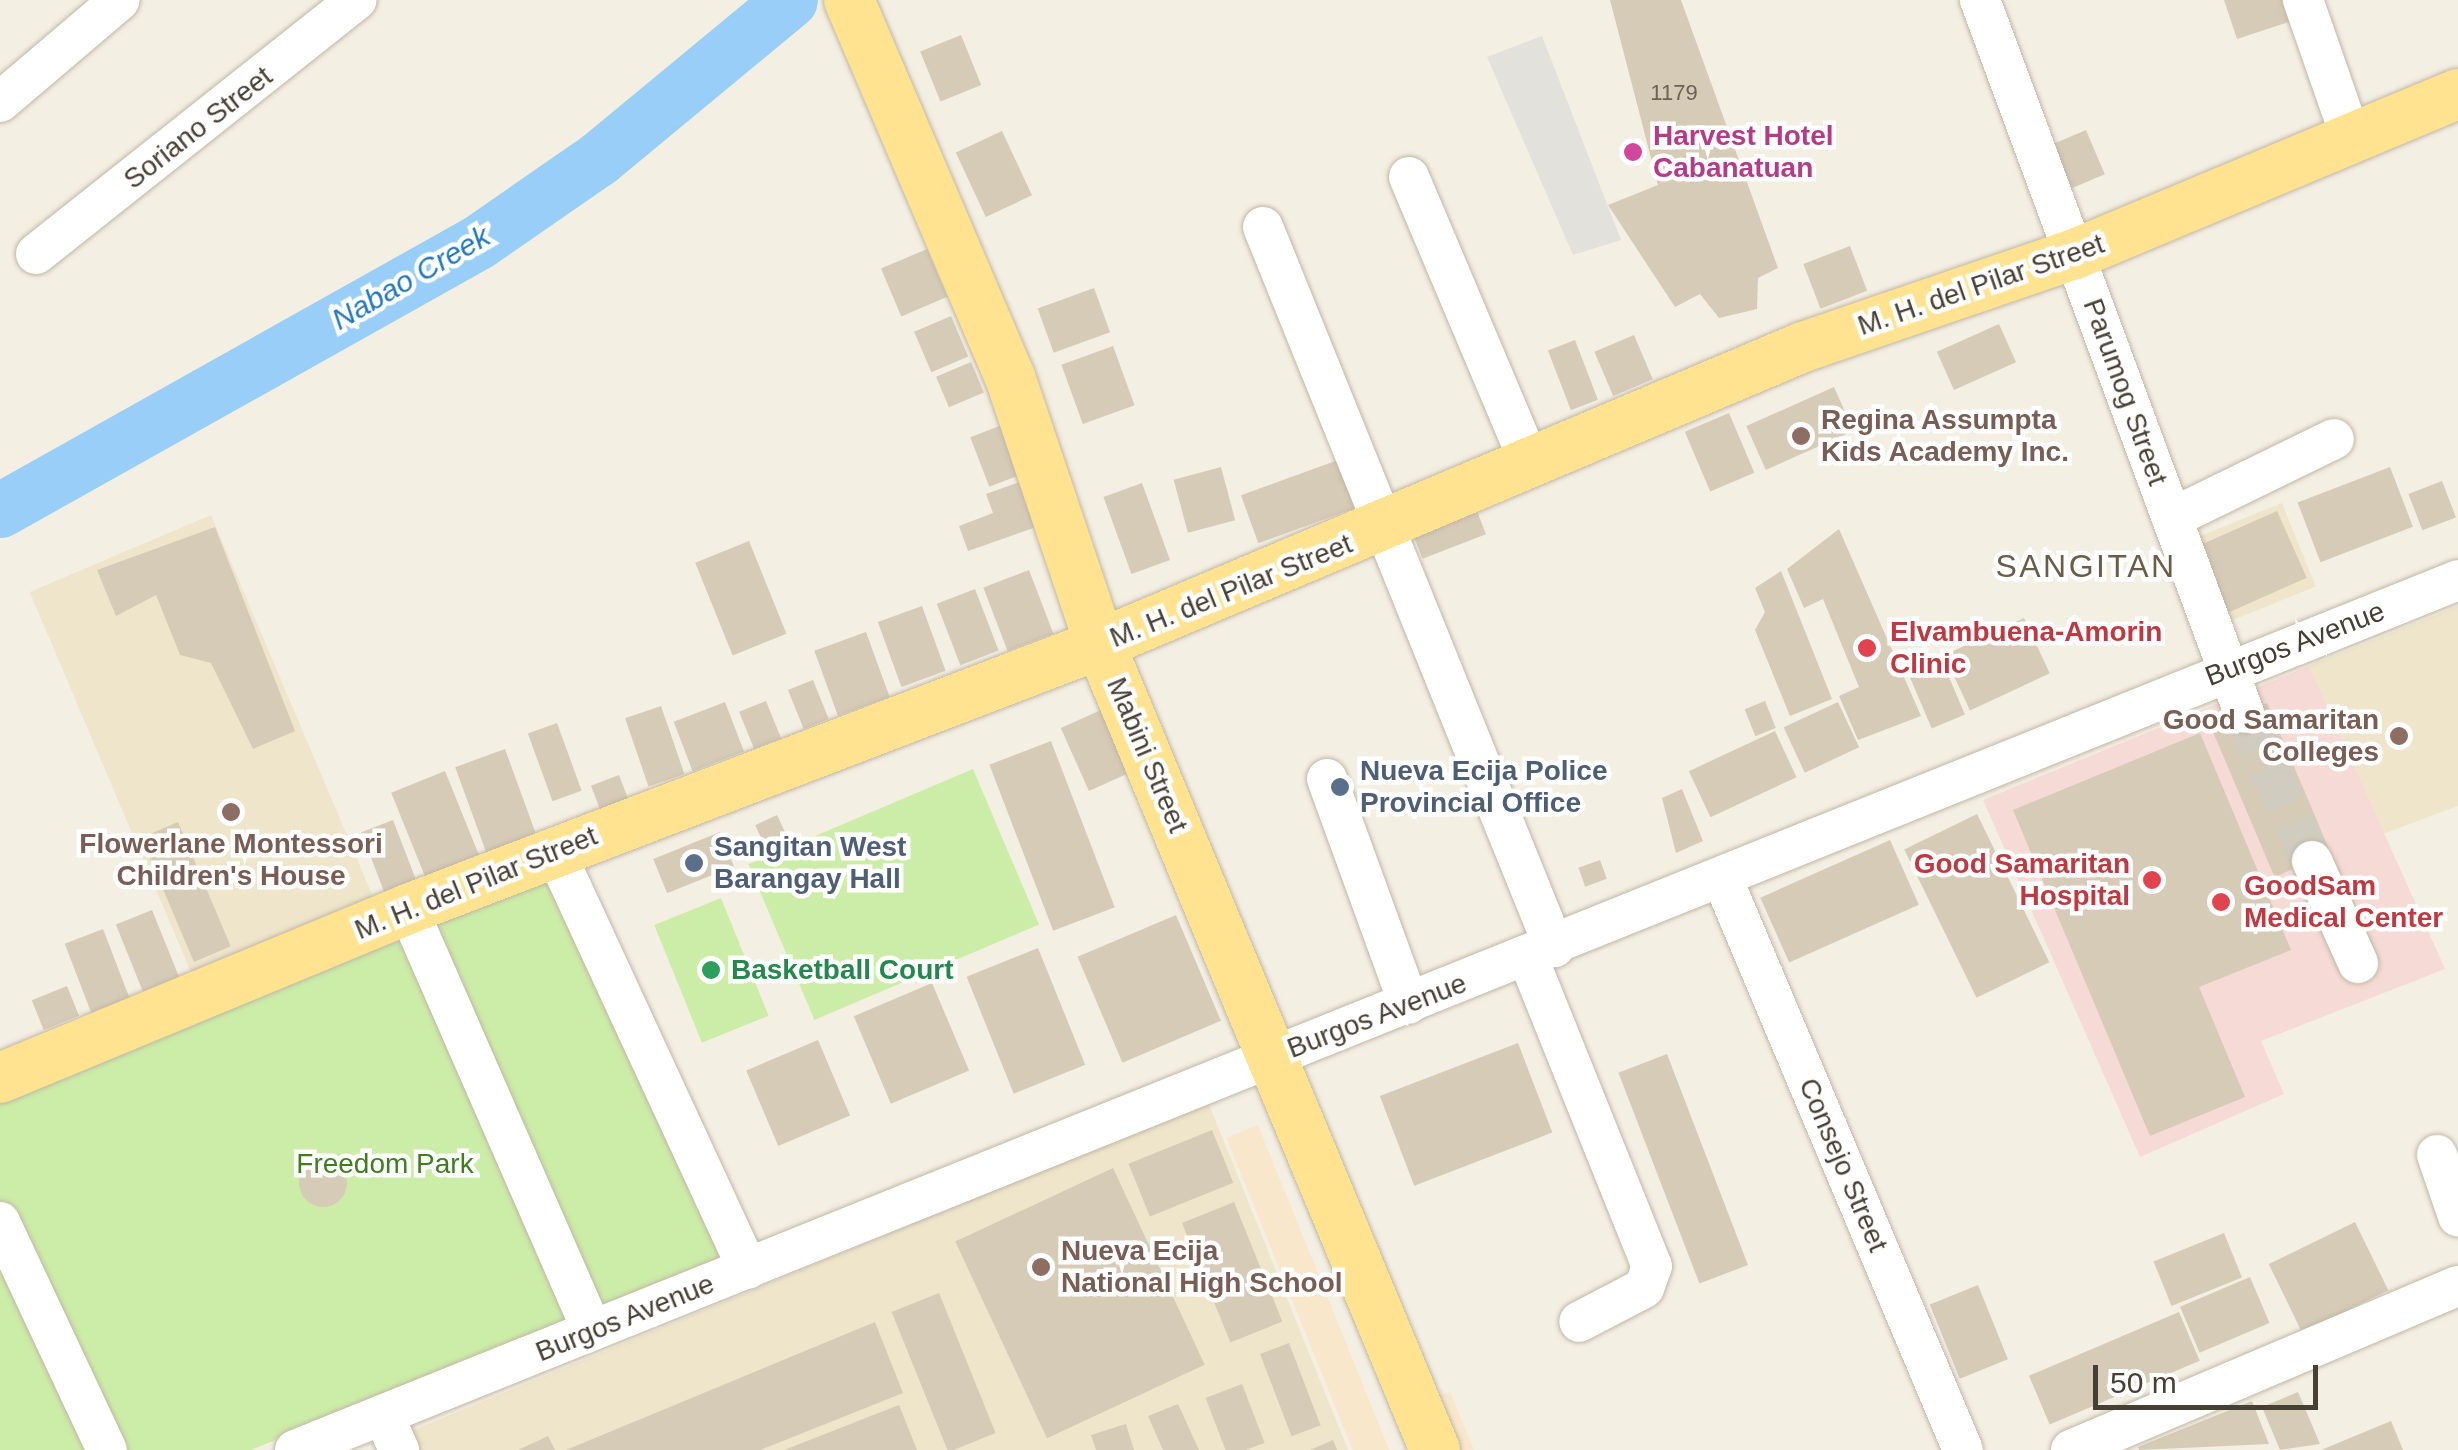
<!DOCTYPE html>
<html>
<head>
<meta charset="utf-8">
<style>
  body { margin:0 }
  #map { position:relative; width:2458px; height:1450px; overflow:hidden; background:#f4efe3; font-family:Arial,sans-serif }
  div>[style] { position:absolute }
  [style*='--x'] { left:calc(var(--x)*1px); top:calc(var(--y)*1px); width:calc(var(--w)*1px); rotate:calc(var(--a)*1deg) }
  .commercial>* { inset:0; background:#f8e7cb; transform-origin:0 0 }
  .education>* { inset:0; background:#eee5cb; transform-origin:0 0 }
  .medical>* { inset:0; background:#f6dad5 }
  .green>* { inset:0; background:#cbeda7; transform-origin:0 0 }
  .parking>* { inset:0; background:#e3e1dc }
  .river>* { height:55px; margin:-27.5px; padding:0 27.5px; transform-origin:27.5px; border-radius:27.5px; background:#98cef7 }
  .building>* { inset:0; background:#d6cbb7; transform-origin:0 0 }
  .round { border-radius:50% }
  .minor-tunnel>* { height:40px; margin-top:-20px; transform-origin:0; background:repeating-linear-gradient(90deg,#d1ccc0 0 40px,transparent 0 60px) }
  .roads { filter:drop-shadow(0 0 2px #c0b7a5) drop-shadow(0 0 2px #c0b7a5) }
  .minor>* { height:40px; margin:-20px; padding:0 20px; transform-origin:20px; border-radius:20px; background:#fff }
  .major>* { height:50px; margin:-25px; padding:0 25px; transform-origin:25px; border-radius:25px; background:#ffe391 }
  .dots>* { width:28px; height:28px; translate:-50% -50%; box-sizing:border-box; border:5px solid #fff; border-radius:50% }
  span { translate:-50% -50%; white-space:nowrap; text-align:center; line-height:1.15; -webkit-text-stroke:9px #fff; paint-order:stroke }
  .number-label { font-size:22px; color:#6a6254 }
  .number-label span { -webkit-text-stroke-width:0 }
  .street-label { font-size:28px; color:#463f33 }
  .hotel-label { font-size:28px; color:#b23c85; font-weight:700 }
  .left { translate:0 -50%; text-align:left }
  .education-label { font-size:28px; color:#785e54; font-weight:700 }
  .right { translate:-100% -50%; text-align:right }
  .health-label { font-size:28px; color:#be3a42; font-weight:700 }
  .service-label { font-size:28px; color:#4e5e75; font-weight:700 }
  .leisure-label { font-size:28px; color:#27864d; font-weight:700 }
  .park-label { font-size:28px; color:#417d20 }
  .water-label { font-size:30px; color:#2177bc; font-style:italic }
  .quarter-label { font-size:32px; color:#6a5d49; letter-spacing:2.5px }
  .scale { position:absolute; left:2093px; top:1365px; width:225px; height:45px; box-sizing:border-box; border:5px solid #463f33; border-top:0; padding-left:12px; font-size:30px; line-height:35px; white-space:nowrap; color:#463f33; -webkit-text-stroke:8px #fff; paint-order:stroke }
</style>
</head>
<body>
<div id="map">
  <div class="commercial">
    <div style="left:1258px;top:1125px;width:351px;height:34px;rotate:68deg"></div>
    <div style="clip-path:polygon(1450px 1392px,1474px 1450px,1444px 1450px,1424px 1402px)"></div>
  </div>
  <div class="education">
    <div style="left:2282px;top:503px;width:90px;height:100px;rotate:68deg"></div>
    <div style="left:211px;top:515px;width:419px;height:197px;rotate:67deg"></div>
    <div style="clip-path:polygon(2458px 606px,2458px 806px,2383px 834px,2309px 666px)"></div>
    <div style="clip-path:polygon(1208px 1102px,1348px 1450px,416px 1450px,409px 1432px)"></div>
  </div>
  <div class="medical">
    <div style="clip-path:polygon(2309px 666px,2445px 969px,2261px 1041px,2284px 1094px,2140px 1157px,1983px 800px)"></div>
  </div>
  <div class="green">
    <div style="left:973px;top:769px;width:169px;height:244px;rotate:67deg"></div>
    <div style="clip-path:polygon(554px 864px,727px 1257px,251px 1450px,0 1450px,0 1088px)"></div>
    <div style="left:721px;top:898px;width:127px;height:72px;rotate:68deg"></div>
  </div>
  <div class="parking">
    <div style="clip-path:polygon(1542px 36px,1621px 240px,1573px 255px,1487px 57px)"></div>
  </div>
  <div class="river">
    <div style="--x:0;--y:510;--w:548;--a:-29.28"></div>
    <div style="--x:478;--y:242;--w:146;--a:-34.7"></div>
    <div style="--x:598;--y:159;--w:249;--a:-39.6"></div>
  </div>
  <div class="building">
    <div style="clip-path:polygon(1610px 0,1681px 0,1778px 268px,1758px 278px,1757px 309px,1719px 318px,1700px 294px,1675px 307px,1608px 205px,1658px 185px)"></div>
    <div style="clip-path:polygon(2224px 0,2282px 0,2289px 22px,2237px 39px)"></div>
    <div style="left:961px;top:35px;width:54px;height:44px;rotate:68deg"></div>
    <div style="left:2086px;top:130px;width:48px;height:46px;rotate:67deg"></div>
    <div style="left:1002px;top:131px;width:71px;height:51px;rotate:65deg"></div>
    <div style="left:1850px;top:246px;width:48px;height:50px;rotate:69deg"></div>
    <div style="left:927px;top:249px;width:52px;height:50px;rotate:67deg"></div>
    <div style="left:1094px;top:288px;width:47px;height:60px;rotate:70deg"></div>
    <div style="left:951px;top:316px;width:44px;height:40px;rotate:67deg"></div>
    <div style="left:1999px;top:324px;width:42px;height:68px;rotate:66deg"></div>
    <div style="left:1634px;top:335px;width:48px;height:43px;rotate:67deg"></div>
    <div style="left:1575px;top:340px;width:64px;height:29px;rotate:69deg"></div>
    <div style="left:1113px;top:346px;width:63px;height:55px;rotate:70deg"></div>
    <div style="left:971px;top:362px;width:33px;height:38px;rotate:67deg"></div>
    <div style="left:1834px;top:387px;width:48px;height:96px;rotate:66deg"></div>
    <div style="left:1729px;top:413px;width:65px;height:48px;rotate:67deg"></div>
    <div style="left:1002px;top:425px;width:53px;height:34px;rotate:69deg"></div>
    <div style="left:1349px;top:456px;width:51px;height:115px;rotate:70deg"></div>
    <div style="left:1221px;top:467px;width:55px;height:49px;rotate:75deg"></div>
    <div style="left:2390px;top:467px;width:64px;height:99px;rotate:69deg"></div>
    <div style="clip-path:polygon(1022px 481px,1039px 526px,968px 551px,959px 526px,993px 513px,986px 494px)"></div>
    <div style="left:2442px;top:481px;width:39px;height:36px;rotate:69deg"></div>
    <div style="left:1142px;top:483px;width:82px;height:41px;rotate:70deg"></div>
    <div style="left:1477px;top:511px;width:25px;height:68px;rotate:69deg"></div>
    <div style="left:2277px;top:511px;width:73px;height:88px;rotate:66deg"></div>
    <div style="clip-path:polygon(215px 527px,295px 731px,253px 749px,211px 663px,180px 655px,156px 595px,116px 616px,97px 570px)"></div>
    <div style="clip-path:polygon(1839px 529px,1921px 716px,1858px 740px,1839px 696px,1859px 687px,1823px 599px,1804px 608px,1787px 569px)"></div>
    <div style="left:749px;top:541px;width:100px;height:58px;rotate:68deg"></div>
    <div style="left:1029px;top:570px;width:68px;height:49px;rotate:69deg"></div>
    <div style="clip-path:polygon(1781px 571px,1832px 699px,1790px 716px,1755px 630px,1765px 612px,1755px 588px)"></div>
    <div style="left:975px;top:589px;width:66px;height:41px;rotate:69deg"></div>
    <div style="left:922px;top:606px;width:69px;height:47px;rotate:70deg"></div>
    <div style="left:2024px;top:618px;width:61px;height:88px;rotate:65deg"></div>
    <div style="left:866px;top:632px;width:69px;height:55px;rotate:70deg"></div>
    <div style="left:1943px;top:663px;width:56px;height:36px;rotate:67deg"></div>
    <div style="left:813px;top:680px;width:42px;height:27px;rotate:68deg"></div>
    <div style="left:766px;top:701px;width:40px;height:29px;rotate:68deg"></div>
    <div style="left:1765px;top:701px;width:29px;height:22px;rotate:68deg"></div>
    <div style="left:725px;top:702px;width:53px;height:55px;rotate:69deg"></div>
    <div style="left:1838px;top:702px;width:50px;height:60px;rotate:65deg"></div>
    <div style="left:2267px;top:703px;width:163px;height:61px;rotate:67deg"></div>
    <div style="left:661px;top:706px;width:72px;height:38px;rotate:71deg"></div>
    <div style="left:1101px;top:710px;width:69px;height:44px;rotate:66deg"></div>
    <div style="left:557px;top:723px;width:72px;height:31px;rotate:70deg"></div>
    <div style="left:1775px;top:731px;width:51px;height:95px;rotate:65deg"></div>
    <div style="clip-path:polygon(2200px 733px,2291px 950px,2199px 987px,2245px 1097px,2150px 1136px,2013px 810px)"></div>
    <div style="left:1051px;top:741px;width:178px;height:66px;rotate:69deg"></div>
    <div style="left:505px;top:749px;width:95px;height:53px;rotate:70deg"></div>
    <div style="left:445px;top:771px;width:90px;height:58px;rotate:68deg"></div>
    <div style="left:619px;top:775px;width:26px;height:30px;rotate:69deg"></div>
    <div style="clip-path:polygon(1682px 789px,1703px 841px,1676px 853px,1662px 798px)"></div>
    <div style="left:1977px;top:814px;width:165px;height:81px;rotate:64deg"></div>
    <div style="left:777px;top:815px;width:23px;height:24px;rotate:65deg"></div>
    <div style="left:393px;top:820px;width:66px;height:34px;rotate:69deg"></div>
    <div style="left:178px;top:822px;width:135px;height:40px;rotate:67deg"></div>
    <div style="left:720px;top:832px;width:37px;height:72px;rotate:68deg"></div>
    <div style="left:1890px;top:840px;width:71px;height:142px;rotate:66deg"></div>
    <div style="left:1600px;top:860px;width:20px;height:23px;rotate:70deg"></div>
    <div style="left:152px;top:910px;width:74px;height:39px;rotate:68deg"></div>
    <div style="left:1176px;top:915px;width:115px;height:107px;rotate:67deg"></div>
    <div style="left:103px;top:929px;width:74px;height:41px;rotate:69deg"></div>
    <div style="left:1038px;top:948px;width:126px;height:77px;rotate:68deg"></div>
    <div style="left:932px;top:983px;width:95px;height:85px;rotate:67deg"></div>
    <div style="left:67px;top:986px;width:32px;height:38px;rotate:68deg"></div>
    <div style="left:818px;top:1040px;width:82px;height:78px;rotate:67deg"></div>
    <div style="left:1518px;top:1043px;width:96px;height:148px;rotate:69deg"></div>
    <div style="left:1667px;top:1054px;width:226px;height:52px;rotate:69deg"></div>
    <div style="left:1212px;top:1130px;width:57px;height:90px;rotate:68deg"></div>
    <div class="round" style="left:299px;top:1159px;width:48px;height:48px"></div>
    <div style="left:1113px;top:1168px;width:217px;height:174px;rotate:65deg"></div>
    <div style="left:1234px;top:1202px;width:129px;height:56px;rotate:68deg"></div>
    <div style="left:2355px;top:1222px;width:76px;height:96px;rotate:64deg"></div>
    <div style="left:2224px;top:1233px;width:48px;height:76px;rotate:68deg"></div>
    <div style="left:2250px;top:1277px;width:50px;height:76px;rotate:67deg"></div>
    <div style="left:1978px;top:1285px;width:80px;height:52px;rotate:68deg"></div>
    <div style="left:939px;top:1293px;width:151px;height:51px;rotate:68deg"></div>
    <div style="left:2179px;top:1312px;width:53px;height:163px;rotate:67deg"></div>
    <div style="clip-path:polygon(875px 1322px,903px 1393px,760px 1450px,566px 1450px)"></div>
    <div style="left:1289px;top:1343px;width:88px;height:31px;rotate:69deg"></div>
    <div style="left:1242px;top:1384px;width:63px;height:39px;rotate:69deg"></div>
    <div style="clip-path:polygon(2298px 1392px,2320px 1444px,2280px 1450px,2262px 1407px)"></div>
    <div style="clip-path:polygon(2252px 1401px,2269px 1444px,2139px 1450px,2138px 1447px)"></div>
    <div style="clip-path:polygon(1178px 1404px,1199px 1450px,1163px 1450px,1148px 1416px)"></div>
    <div style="clip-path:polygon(899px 1405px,917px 1450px,784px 1450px)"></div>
    <div style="clip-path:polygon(2391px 1421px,2403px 1450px,2321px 1450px)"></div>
    <div style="clip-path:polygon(1126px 1424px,1134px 1450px,1096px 1450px,1091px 1435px)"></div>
    <div style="clip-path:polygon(548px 1436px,555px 1450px,518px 1450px)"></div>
    <div style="clip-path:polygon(1333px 1440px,1337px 1450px,1310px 1450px)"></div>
  </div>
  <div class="minor-tunnel">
    <div style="--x:2244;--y:713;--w:163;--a:65.3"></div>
  </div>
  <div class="roads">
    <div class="minor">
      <div style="--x:1980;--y:0;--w:760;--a:69.68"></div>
      <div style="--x:2303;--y:0;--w:149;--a:70.8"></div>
      <div style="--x:0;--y:102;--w:157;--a:-40.4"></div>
      <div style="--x:1409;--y:177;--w:311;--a:67.1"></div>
      <div style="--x:1263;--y:227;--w:777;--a:67.99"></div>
      <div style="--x:36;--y:254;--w:409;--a:-38.4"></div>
      <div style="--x:2172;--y:518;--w:180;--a:-26"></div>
      <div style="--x:1327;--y:779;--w:239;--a:70"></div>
      <div style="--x:556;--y:854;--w:457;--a:65.2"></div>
      <div style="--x:2312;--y:861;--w:112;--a:65.7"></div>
      <div style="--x:1723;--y:880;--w:618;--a:67.17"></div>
      <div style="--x:408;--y:909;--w:460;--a:66.4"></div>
      <div style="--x:1528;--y:958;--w:332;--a:68.1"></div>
      <div style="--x:1652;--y:1266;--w:23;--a:110"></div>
      <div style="--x:1644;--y:1288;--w:73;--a:152.4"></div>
      <div style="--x:2437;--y:1155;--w:65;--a:71"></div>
      <div style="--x:0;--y:1222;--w:252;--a:64.9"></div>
      <div style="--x:387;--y:1423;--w:30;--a:66"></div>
      <div style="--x:295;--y:1450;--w:2331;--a:-21.91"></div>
      <div style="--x:2071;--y:1450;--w:420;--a:-23"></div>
    </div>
    <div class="major">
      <div style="--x:849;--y:0;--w:410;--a:66.9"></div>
      <div style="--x:1010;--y:377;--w:282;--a:71.4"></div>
      <div style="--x:1100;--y:644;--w:873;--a:67.43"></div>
      <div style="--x:0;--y:1078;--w:442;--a:-22.5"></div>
      <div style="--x:408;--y:909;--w:741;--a:-20.95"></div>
      <div style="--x:1100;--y:644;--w:763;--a:-22.9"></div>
      <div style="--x:1803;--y:347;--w:287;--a:-18.9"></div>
      <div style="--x:2075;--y:254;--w:415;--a:-22.7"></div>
    </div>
  </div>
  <div class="dots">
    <div style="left:1633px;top:152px;background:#d1479c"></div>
    <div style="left:1801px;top:436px;background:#8d6e63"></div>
    <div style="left:1867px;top:648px;background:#e0444e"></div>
    <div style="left:2399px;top:736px;background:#8d6e63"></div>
    <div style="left:1340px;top:787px;background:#5c6f8a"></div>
    <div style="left:231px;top:812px;background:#8d6e63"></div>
    <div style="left:694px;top:863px;background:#5c6f8a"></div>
    <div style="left:2152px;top:880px;background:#e0444e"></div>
    <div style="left:2221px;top:902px;background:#e0444e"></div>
    <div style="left:711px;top:970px;background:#2e9e5b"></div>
    <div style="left:1041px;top:1267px;background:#8d6e63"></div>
  </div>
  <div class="number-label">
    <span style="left:1674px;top:93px">1179</span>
  </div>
  <div class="street-label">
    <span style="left:198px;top:128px;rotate:-38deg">Soriano Street</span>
    <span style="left:1981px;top:285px;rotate:-19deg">M. H. del Pilar Street</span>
    <span style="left:2125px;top:392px;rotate:70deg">Parumog Street</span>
    <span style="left:1231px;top:591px;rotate:-22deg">M. H. del Pilar Street</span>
    <span style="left:2295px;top:644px;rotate:-21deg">Burgos Avenue</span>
    <span style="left:1147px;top:755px;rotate:67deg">Mabini Street</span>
    <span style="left:476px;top:883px;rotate:-22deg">M. H. del Pilar Street</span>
    <span style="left:1377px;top:1016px;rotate:-21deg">Burgos Avenue</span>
    <span style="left:1843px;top:1165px;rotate:67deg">Consejo Street</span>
    <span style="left:625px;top:1318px;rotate:-22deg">Burgos Avenue</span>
  </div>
  <div class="hotel-label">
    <span class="left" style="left:1653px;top:152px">Harvest Hotel<br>Cabanatuan</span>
  </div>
  <div class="education-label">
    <span class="left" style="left:1821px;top:436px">Regina Assumpta<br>Kids Academy Inc.</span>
    <span class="right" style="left:2379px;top:736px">Good Samaritan<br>Colleges</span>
    <span style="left:231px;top:860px">Flowerlane Montessori<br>Children's House</span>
    <span class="left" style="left:1061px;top:1267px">Nueva Ecija<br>National High School</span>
  </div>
  <div class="health-label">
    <span class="left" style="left:1890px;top:648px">Elvambuena-Amorin<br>Clinic</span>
    <span class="right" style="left:2130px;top:880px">Good Samaritan<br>Hospital</span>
    <span class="left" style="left:2244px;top:902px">GoodSam<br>Medical Center</span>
  </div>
  <div class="service-label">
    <span class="left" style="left:1360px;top:787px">Nueva Ecija Police<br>Provincial Office</span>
    <span class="left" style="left:714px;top:863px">Sangitan West<br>Barangay Hall</span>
  </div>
  <div class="leisure-label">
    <span class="left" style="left:731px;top:970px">Basketball Court</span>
  </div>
  <div class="park-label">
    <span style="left:385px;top:1164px">Freedom Park</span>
  </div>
  <div class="water-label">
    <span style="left:411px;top:278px;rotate:-30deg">Nabao Creek</span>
  </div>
  <div class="quarter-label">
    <span style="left:2086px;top:566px">SANGITAN</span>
  </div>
  <div class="scale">50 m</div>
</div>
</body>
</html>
